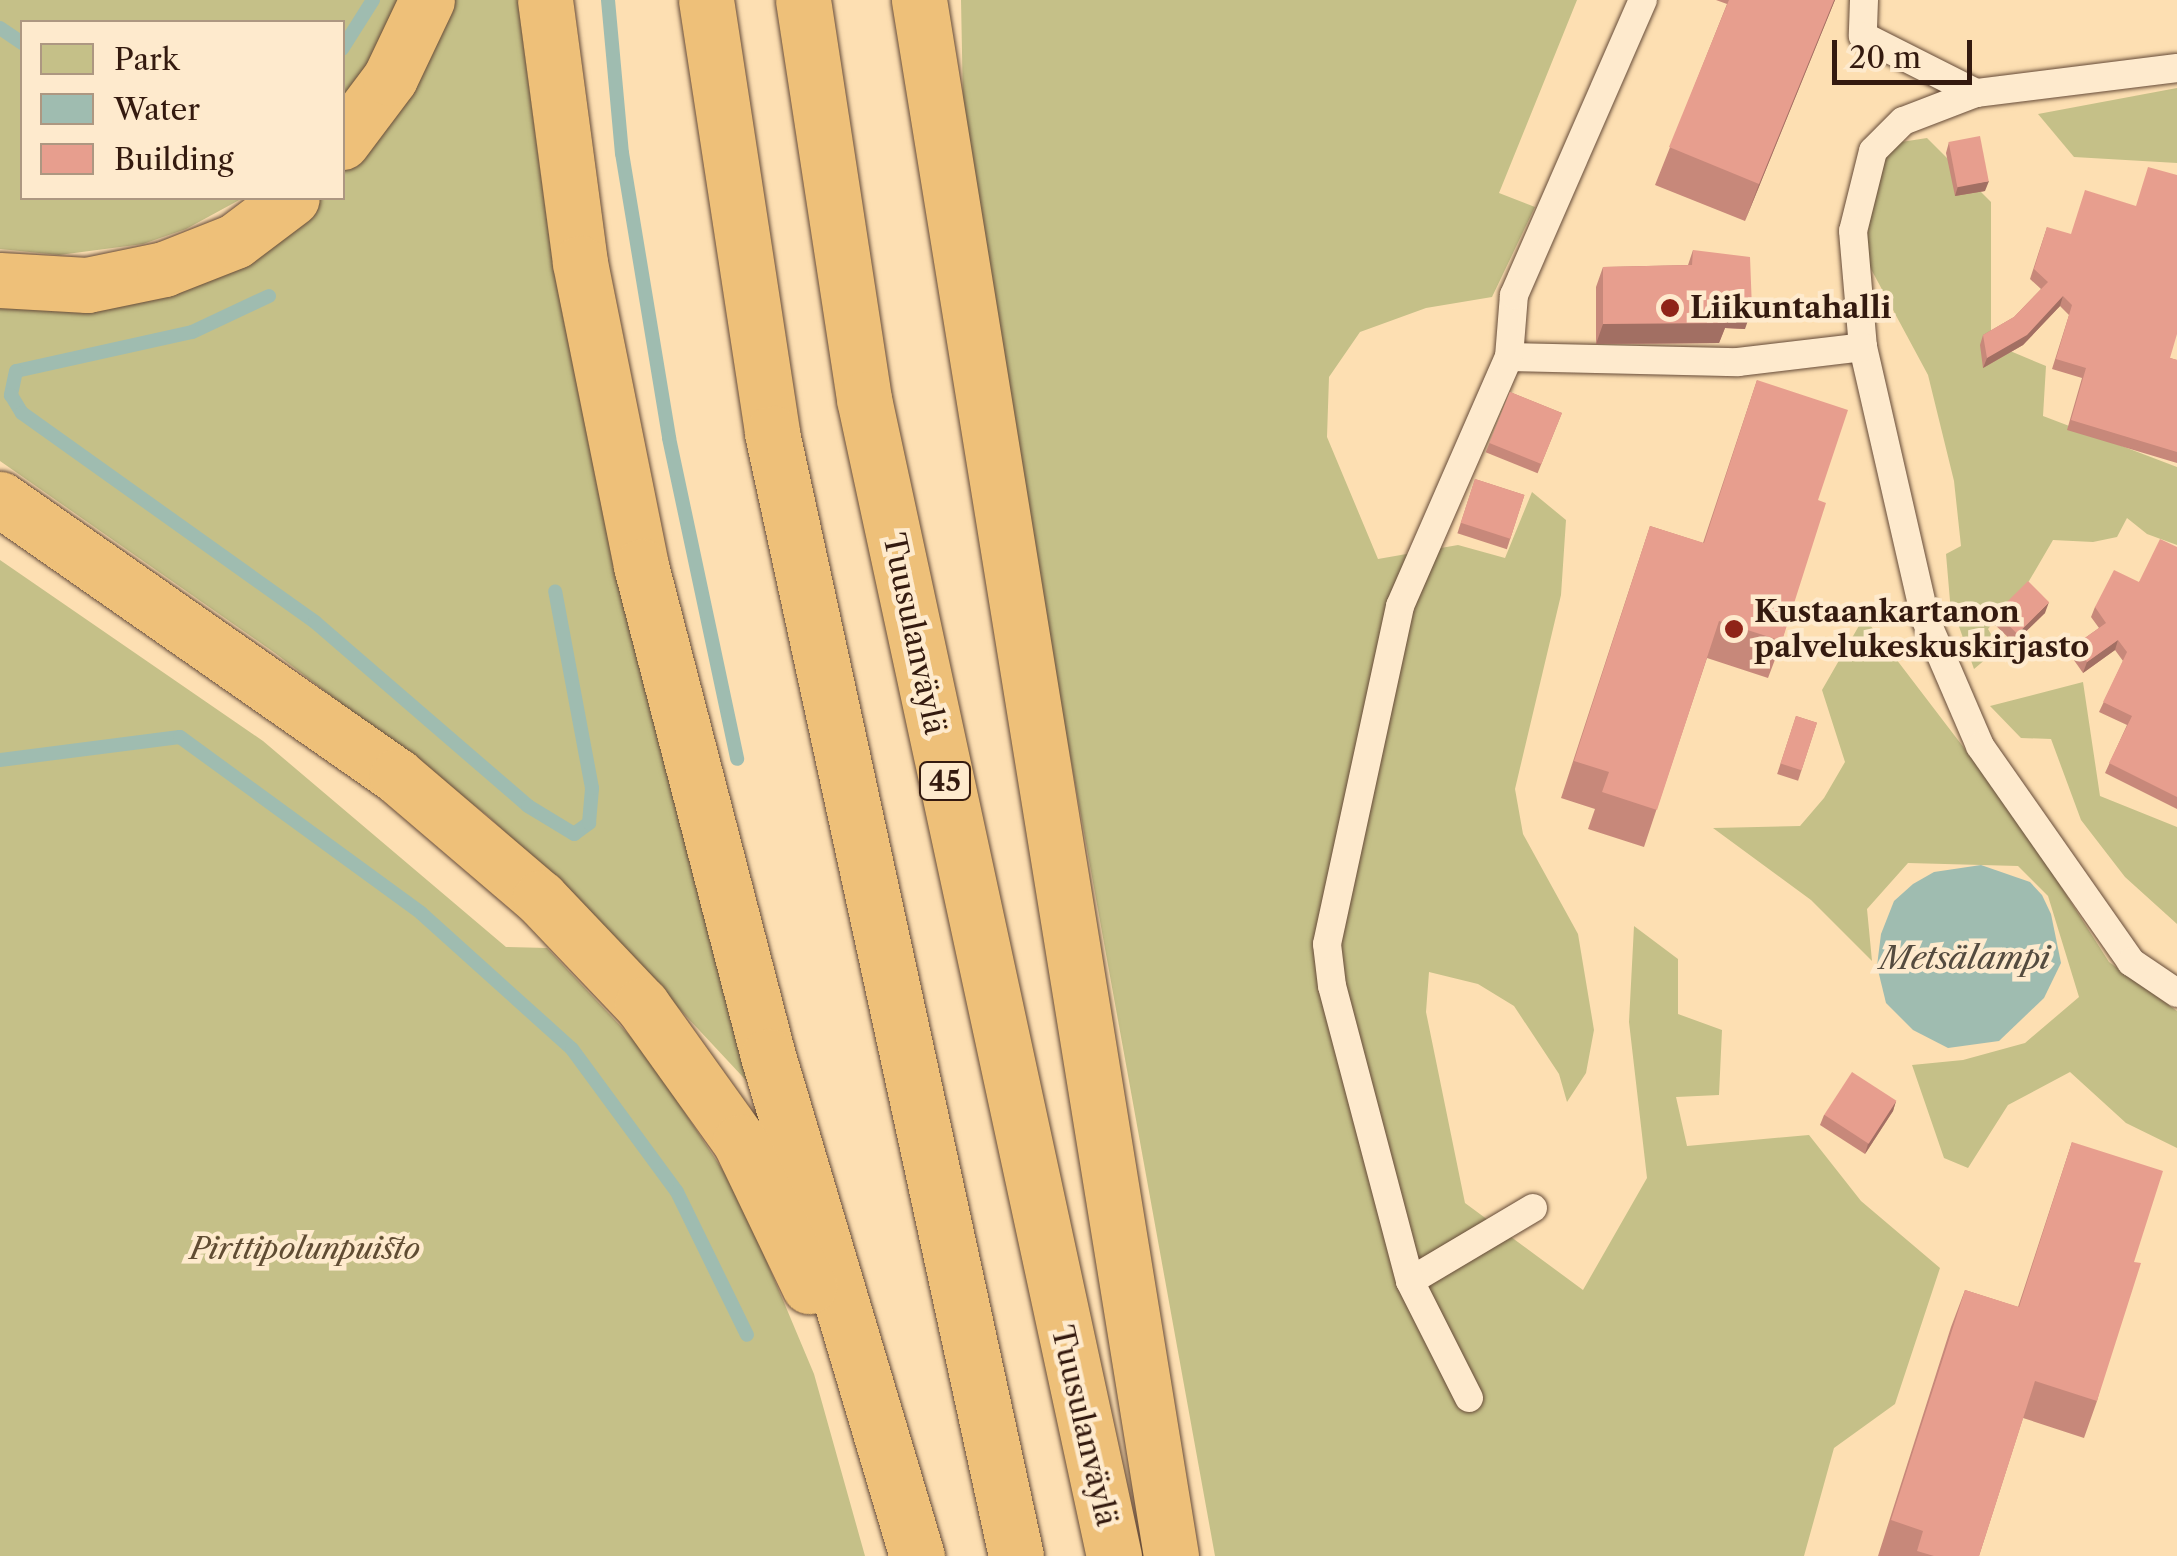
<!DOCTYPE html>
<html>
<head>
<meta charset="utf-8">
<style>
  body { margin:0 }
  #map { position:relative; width:2177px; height:1556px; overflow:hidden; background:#fddfb2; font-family:"Libre Caslon Text",serif }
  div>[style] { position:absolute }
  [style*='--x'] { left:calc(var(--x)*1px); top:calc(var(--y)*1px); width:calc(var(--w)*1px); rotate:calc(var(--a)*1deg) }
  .green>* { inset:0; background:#c5c088 }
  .water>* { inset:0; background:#9fbcb0 }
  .stream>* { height:14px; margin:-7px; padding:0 7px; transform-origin:7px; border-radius:7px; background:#9fbcb0 }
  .roads { filter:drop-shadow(0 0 2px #664b38) drop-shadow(0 0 2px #664b38) }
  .service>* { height:28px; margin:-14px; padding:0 14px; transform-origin:14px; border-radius:14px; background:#feeacd }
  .motorway>* { height:55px; margin:-27.5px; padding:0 27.5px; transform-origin:27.5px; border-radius:27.5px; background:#eec079 }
  .wall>* { inset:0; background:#c7887a; transform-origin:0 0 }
  .shaded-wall>* { inset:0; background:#a26f63 }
  .building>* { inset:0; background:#e79e8e; transform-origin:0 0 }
  .dots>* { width:28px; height:28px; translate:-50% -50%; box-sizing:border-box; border:5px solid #feeacd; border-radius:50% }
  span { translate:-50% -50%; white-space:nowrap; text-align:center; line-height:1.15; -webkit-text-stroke:9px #feeacd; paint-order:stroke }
  .shield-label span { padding:2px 8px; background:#feeacd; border:2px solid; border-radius:8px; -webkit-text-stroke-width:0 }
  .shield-label { font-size:28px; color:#341a0f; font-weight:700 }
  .poi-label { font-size:30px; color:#341a0f; font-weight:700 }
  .left { translate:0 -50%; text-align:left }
  .street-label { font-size:30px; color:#341a0f }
  .park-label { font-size:30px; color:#604c33; font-style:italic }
  .water-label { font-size:32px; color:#544b3f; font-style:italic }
  .legend { position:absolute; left:20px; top:20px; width:325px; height:180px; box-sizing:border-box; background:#feeacd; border:2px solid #ad9781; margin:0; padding:12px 18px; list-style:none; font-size:30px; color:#341a0f }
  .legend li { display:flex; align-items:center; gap:20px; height:50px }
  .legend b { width:50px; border:2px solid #ad9781 }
  .scale { position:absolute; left:1832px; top:40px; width:140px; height:45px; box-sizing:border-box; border:5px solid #341a0f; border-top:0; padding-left:12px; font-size:30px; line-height:35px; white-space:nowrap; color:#341a0f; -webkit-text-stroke:8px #feeacd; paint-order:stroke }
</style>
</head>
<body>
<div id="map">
  <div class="green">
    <div style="clip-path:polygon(0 0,401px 0,378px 46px,343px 101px,342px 22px,22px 22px,22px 198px,243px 198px,186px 229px,143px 244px,59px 255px,0 249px)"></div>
    <div style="clip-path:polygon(449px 0,529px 0,756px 1091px,586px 909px,488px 816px,275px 653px,0 461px,0 304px,312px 198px,342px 198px,343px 168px)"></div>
    <div style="clip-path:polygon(961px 0,1577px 0,1499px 193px,1535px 207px,1492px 297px,1426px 308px,1360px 332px,1329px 377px,1327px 437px,1378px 559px,1458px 545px,1505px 558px,1532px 492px,1566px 520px,1561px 595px,1515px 789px,1523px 834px,1578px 934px,1594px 1030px,1586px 1073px,1567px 1102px,1559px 1074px,1514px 1006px,1478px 984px,1429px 972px,1426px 1012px,1465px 1203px,1583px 1290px,1647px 1178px,1629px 1022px,1634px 926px,1678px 959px,1678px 1014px,1722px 1030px,1719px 1095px,1676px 1097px,1687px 1146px,1809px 1135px,1861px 1201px,1940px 1268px,1895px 1404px,1834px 1448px,1804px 1556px,1215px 1556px,1041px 595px,963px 103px)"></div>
    <div style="clip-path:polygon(2177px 88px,2177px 163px,2074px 157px,2038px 114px)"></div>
    <div style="clip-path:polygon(1927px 138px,1991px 202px,1991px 343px,2046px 366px,2043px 416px,2177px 467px,2177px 545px,2147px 534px,2127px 518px,2117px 537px,2093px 542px,2053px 540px,2029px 581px,1988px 629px,1999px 648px,1974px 669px,1950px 601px,1946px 554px,1961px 546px,1954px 481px,1928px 375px,1864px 256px,1882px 145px)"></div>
    <div style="clip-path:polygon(0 560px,263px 741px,506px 947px,547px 948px,644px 1051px,738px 1193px,814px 1374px,865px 1556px,0 1556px)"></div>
    <div style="clip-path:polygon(1864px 617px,2016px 816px,2109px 962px,2177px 1011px,2177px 1148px,2126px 1123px,2070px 1072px,2008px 1105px,1968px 1168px,1944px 1158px,1912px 1065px,1963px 1060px,2025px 1043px,2079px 997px,2048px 896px,2018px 866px,1908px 863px,1867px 909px,1872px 961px,1811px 900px,1713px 828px,1800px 826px,1824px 798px,1845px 762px,1822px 690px)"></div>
    <div style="clip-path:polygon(2083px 682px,2100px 796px,2177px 827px,2177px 924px,2125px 877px,2081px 820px,2051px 739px,2021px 738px,1990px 706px)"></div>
  </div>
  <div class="water">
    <div style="clip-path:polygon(1981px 865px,2030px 882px,2042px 895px,2051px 914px,2061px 963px,2044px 998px,1999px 1041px,1948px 1048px,1913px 1030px,1886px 1003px,1877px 966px,1881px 934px,1894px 901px,1913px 884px,1934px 872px)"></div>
  </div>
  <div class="stream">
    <div style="--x:608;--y:0;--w:154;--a:84.8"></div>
    <div style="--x:622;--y:153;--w:289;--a:80.6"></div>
    <div style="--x:669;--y:438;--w:328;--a:78"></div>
    <div style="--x:0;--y:28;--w:27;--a:34"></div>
    <div style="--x:342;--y:49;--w:58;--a:-57.7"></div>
    <div style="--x:269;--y:296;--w:85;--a:154.9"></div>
    <div style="--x:192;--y:332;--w:180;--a:167.5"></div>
    <div style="--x:16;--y:371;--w:25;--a:102"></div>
    <div style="--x:11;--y:395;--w:21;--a:59"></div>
    <div style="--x:22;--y:413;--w:360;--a:35.5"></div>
    <div style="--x:315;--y:622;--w:281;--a:40.8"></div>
    <div style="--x:528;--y:806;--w:54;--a:31.3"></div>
    <div style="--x:574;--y:834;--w:19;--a:-36"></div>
    <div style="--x:589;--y:823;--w:35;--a:-85"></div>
    <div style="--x:592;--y:788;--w:200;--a:-100.6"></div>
    <div style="--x:0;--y:760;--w:181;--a:-7.3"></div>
    <div style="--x:180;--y:737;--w:298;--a:36.1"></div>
    <div style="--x:421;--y:913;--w:203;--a:42"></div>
    <div style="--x:572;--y:1049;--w:177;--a:53.7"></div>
    <div style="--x:677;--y:1192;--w:159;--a:63.9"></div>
  </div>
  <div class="roads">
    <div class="service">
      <div style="--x:1864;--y:0;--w:36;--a:92"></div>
      <div style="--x:1863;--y:36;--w:127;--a:26.8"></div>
      <div style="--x:2177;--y:68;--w:203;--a:172.9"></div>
      <div style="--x:1976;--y:93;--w:78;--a:159"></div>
      <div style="--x:1903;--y:121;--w:42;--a:135"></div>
      <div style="--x:1873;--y:151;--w:82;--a:104"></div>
      <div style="--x:1853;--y:231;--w:116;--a:85.1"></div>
      <div style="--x:1863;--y:347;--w:278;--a:77.1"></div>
      <div style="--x:1925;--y:618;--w:139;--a:66.7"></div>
      <div style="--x:1980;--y:746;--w:264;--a:55"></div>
      <div style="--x:2131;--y:962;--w:55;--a:34"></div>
      <div style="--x:1509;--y:357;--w:229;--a:1.3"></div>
      <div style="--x:1738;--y:362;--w:126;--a:-6.8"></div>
      <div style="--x:1410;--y:1281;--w:143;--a:-30.7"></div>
      <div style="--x:1469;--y:1398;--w:131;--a:-116.8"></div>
      <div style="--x:1410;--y:1281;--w:305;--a:-104.8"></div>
      <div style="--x:1332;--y:986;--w:42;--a:-96.8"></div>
      <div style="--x:1327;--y:944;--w:346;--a:-77.8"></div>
      <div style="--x:1400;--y:606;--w:272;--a:-66.4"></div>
      <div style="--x:1509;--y:357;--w:62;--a:-85.4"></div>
      <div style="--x:1514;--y:295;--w:322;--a:-66.4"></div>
    </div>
    <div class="motorway">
      <div style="--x:545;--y:0;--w:265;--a:82.4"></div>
      <div style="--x:580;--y:263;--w:309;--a:78.6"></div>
      <div style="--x:641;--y:566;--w:506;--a:75.47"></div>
      <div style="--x:768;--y:1056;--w:522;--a:73.41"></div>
      <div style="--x:706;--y:0;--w:438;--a:81.3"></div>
      <div style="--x:772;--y:433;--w:1149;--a:77.74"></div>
      <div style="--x:803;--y:0;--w:404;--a:81.3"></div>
      <div style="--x:864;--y:399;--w:1184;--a:77.81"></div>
      <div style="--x:919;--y:0;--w:1576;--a:80.8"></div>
      <div style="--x:342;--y:142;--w:80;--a:-53.1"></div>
      <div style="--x:390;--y:78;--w:86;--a:-64.6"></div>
      <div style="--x:0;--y:280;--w:87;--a:3.3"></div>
      <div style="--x:87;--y:285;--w:79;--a:-11.7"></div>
      <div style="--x:164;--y:269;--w:76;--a:-21.5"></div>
      <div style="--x:235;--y:241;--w:71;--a:-37"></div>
      <div style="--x:0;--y:499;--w:484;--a:34.9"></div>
      <div style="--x:397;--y:776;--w:188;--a:40.5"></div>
      <div style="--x:540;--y:898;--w:148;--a:46.4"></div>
      <div style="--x:642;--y:1005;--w:168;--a:54.4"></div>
      <div style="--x:740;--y:1142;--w:160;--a:64.4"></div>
    </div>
  </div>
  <div class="wall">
    <div style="clip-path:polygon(1716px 0,1835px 0,1745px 221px,1655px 185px,1727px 4px)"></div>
    <div style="clip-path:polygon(1949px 142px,1985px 191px,1955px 196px,1946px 153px)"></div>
    <div style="clip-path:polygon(2047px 227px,2170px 358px,2177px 360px,2177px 463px,2067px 430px,2082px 378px,2052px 369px,2069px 315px,2060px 306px,2023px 345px,1983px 368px,1980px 345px,1983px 335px,2014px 317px,2041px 289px,2030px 279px)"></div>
    <div style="clip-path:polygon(1693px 250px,1745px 329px,1725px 328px,1719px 343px,1596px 344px,1596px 287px,1603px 267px,1688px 265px)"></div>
    <div style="clip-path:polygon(1757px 380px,1818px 500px,1782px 641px,1768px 678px,1707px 658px,1644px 847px,1588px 829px,1595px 809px,1561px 798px,1650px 526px,1703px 543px)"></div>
    <div style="left:1510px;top:392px;width:56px;height:65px;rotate:22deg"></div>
    <div style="left:1475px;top:479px;width:52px;height:57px;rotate:18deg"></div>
    <div style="clip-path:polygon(2177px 547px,2177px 809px,2105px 773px,2127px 725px,2099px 712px,2123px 661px,2115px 650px,2083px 673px,2071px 656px,2075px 645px,2099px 628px,2091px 617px,2095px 607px,2139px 582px)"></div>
    <div style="clip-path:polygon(1996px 612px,2045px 613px,2014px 643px,1992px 622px)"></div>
    <div style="left:1796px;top:716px;width:22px;height:61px;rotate:18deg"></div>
    <div style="clip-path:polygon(1896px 1101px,1893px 1111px,1865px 1154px,1820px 1125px,1824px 1115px)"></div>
    <div style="clip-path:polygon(2072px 1142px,2134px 1262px,2097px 1401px,2084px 1438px,2023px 1418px,1979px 1556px,1878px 1556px,1951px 1327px,1965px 1290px,2018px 1307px)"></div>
  </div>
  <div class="shaded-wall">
    <div style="clip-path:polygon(1834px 0,1835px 0,1745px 221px,1759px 184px)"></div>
    <div style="clip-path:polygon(1989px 181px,1985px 191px,1955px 196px,1958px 186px)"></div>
    <div style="clip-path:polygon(2063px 296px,2060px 306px,2023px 345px,1983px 368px,1987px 358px)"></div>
    <div style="clip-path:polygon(1727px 308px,1752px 309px,1745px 329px,1725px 328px,1719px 343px,1596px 344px,1603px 324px)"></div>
    <div style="clip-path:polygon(2049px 602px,2045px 613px,2014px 643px,2018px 633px)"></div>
    <div style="clip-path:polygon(2118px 640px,2115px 650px,2083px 673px,2087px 662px)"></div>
    <div style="clip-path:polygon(1896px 1101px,1893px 1111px,1865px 1154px,1868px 1144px)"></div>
  </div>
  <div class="building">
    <div style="clip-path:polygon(1729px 0,1834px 0,1759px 184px,1669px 147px)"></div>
    <div style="left:1980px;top:136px;width:46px;height:32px;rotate:79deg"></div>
    <div style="clip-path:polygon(2148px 167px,2177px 175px,2177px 334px,2170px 358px,2177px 360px,2177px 452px,2071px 420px,2086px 368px,2056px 359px,2072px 305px,2063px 296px,2027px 335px,1987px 358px,1983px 335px,2014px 317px,2048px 282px,2034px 269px,2047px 227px,2071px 234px,2085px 190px,2136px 206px)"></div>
    <div style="clip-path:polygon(1693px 250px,1750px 257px,1752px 309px,1727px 308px,1727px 323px,1603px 324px,1603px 267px,1692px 265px)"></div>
    <div style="clip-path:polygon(1757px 380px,1848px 410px,1818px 500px,1826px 503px,1782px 641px,1719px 621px,1657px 810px,1602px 792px,1609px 772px,1574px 761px,1650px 526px,1704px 543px)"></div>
    <div style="left:1510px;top:392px;width:56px;height:55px;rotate:22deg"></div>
    <div style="left:1475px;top:479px;width:52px;height:46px;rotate:18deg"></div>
    <div style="clip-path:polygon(2160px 539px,2177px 547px,2177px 797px,2109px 763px,2132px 716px,2103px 702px,2127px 652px,2118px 640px,2087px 662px,2075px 645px,2106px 623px,2095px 607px,2114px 570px,2139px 582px)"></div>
    <div style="left:2028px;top:581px;width:30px;height:45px;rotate:45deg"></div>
    <div style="left:1796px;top:716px;width:22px;height:50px;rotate:18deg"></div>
    <div style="left:1852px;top:1072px;width:53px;height:51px;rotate:33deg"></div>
    <div style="clip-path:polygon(2072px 1142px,2163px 1171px,2134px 1262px,2141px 1263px,2097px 1401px,2035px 1381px,1979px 1556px,1934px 1556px,1917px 1551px,1923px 1531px,1891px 1520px,1965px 1290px,2019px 1307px)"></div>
  </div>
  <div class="dots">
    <div style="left:1670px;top:308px;background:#8f2418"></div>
    <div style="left:1734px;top:629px;background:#8f2418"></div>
  </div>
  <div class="shield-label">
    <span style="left:945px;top:781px">45</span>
  </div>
  <div class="poi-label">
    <span class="left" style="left:1690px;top:308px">Liikuntahalli</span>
    <span class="left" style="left:1754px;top:629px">Kustaankartanon<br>palvelukeskuskirjasto</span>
  </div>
  <div class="street-label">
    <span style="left:914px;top:634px;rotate:78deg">Tuusulanväylä</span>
    <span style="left:1084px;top:1426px;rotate:77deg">Tuusulanväylä</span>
  </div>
  <div class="park-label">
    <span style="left:305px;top:1249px">Pirttipolunpuisto</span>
  </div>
  <div class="water-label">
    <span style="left:1965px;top:958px">Metsälampi</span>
  </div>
  <ul class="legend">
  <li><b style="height:28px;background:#c5c088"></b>Park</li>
  <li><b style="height:28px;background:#9fbcb0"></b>Water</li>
  <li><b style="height:28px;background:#e79e8e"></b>Building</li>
  </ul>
  <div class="scale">20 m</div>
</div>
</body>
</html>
